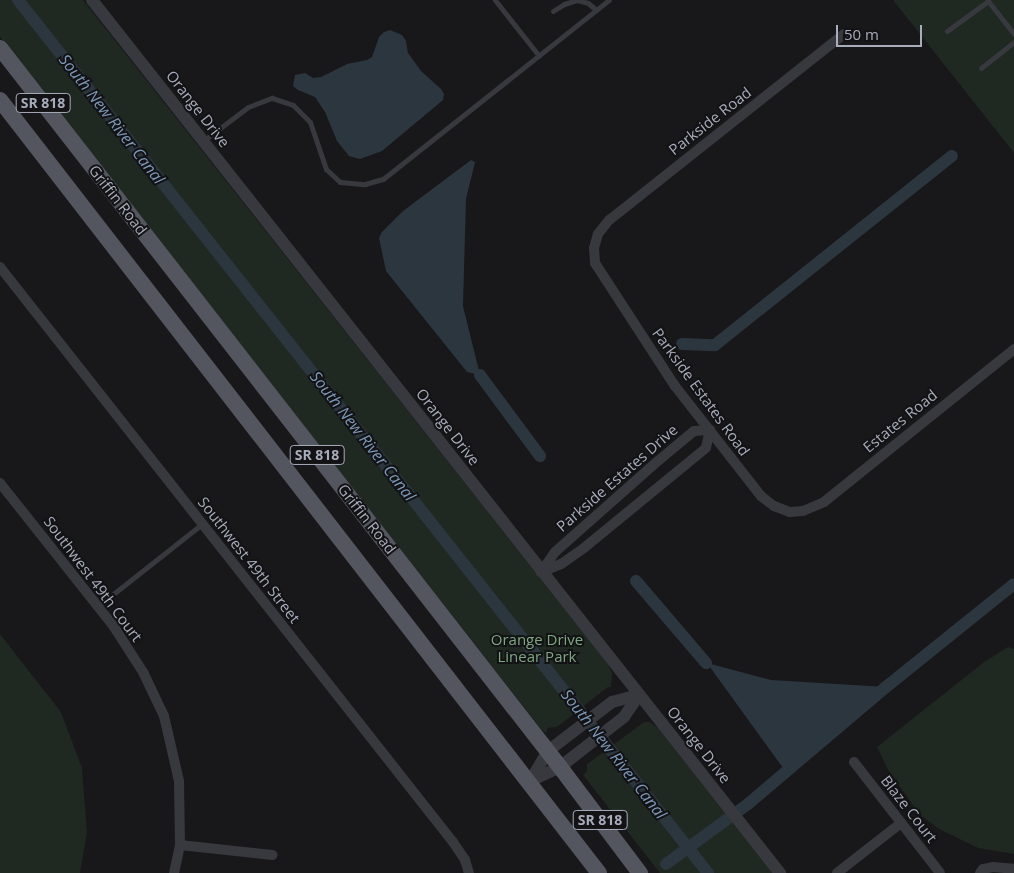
<!DOCTYPE html>
<html>
<head>
<meta charset="utf-8">
<style>
  body { margin:0 }
  #map { position:relative; width:1014px; height:873px; overflow:hidden; background:#18171a; font-family:"Open Sans",sans-serif }
  div>[style] { position:absolute }
  [style*='--x'] { left:calc(var(--x)*1px); top:calc(var(--y)*1px); width:calc(var(--w)*1px); rotate:calc(var(--a)*1deg) }
  .green>* { inset:0; background:#1f2821 }
  .water>* { inset:0; background:#2c363f }
  .canal>* { height:12px; margin:-6px; padding:0 6px; transform-origin:6px; border-radius:6px; background:#2c363f }
  .service>* { height:5px; margin:-2.5px; padding:0 2.5px; transform-origin:2.5px; border-radius:2.5px; background:#38393f }
  .minor>* { height:10px; margin:-5px; padding:0 5px; transform-origin:5px; border-radius:5px; background:#38393f }
  .tertiary>* { height:12px; margin:-6px; padding:0 6px; transform-origin:6px; border-radius:6px; background:#38393f }
  .primary>* { height:16px; margin:-8px; padding:0 8px; transform-origin:8px; border-radius:8px; background:#54565f }
  span { translate:-50% -50%; white-space:nowrap; text-align:center; line-height:1.15; -webkit-text-stroke:4px #131215; paint-order:stroke }
  .shield-label span { padding:1px 4px; background:#131215; border:1px solid; border-radius:4px; -webkit-text-stroke-width:0 }
  .shield-label { font-size:14px; color:#a8adbb; font-weight:700 }
  .street-label { font-size:15px; color:#a8adbb }
  .park-label { font-size:15px; color:#7ea782 }
  .water-label { font-size:16px; color:#7d9ab9; font-style:italic }
  .scale { position:absolute; left:836px; top:25px; width:86px; height:22px; box-sizing:border-box; border:2px solid #a8adbb; border-top:0; padding-left:6px; font-size:15px; line-height:18px; white-space:nowrap; color:#a8adbb; -webkit-text-stroke:4px #131215; paint-order:stroke }
</style>
</head>
<body>
<div id="map">
  <div class="green">
    <div style="clip-path:polygon(0 0,83px 0,608px 664px,612px 673px,611px 687px,608px 687px,557px 727px,548px 728px,546px 733px,541px 729px,0 37px)"></div>
    <div style="clip-path:polygon(893px 0,1014px 0,1014px 153px)"></div>
    <div style="clip-path:polygon(0 634px,61px 712px,82px 768px,87px 833px,80px 873px,0 873px)"></div>
    <div style="clip-path:polygon(1008px 647px,1014px 649px,1014px 854px,978px 848px,939px 829px,919px 814px,887px 768px,877px 747px,984px 662px)"></div>
    <div style="clip-path:polygon(644px 722px,650px 722px,659px 729px,774px 873px,660px 873px,583px 775px,587px 771px,587px 764px)"></div>
  </div>
  <div class="water">
    <div style="clip-path:polygon(390px 30px,402px 35px,406px 41px,408px 53px,421px 71px,441px 89px,444px 94px,443px 100px,382px 151px,360px 159px,349px 156px,337px 141px,325px 112px,315px 97px,298px 90px,293px 86px,295px 75px,305px 73px,313px 78px,321px 77px,347px 64px,367px 60px,372px 57px,379px 37px,384px 32px)"></div>
    <div style="clip-path:polygon(471px 160px,475px 162px,466px 199px,463px 306px,480px 375px,467px 372px,386px 271px,379px 238px,382px 232px,403px 211px)"></div>
    <div style="clip-path:polygon(707px 663px,771px 680px,886px 687px,786px 772px)"></div>
  </div>
  <div class="canal">
    <div style="--x:18;--y:0;--w:1113;--a:51.68"></div>
    <div style="--x:682;--y:344;--w:33;--a:2"></div>
    <div style="--x:715;--y:345;--w:303;--a:-38.6"></div>
    <div style="--x:480;--y:375;--w:101;--a:53.5"></div>
    <div style="--x:636;--y:581;--w:108;--a:49.5"></div>
    <div style="--x:666;--y:864;--w:102;--a:-36.2"></div>
    <div style="--x:748;--y:804;--w:181;--a:-40.3"></div>
    <div style="--x:886;--y:687;--w:164;--a:-38.8"></div>
  </div>
  <div class="service">
    <div style="--x:495;--y:0;--w:71;--a:51.8"></div>
    <div style="--x:553;--y:11;--w:13;--a:-32"></div>
    <div style="--x:564;--y:4;--w:14;--a:-17"></div>
    <div style="--x:577;--y:0;--w:11;--a:15"></div>
    <div style="--x:588;--y:3;--w:11;--a:41"></div>
    <div style="--x:947;--y:31;--w:51;--a:-36.2"></div>
    <div style="--x:988;--y:1;--w:42;--a:51.8"></div>
    <div style="--x:981;--y:68;--w:42;--a:-38.2"></div>
    <div style="--x:203;--y:141;--w:56;--a:-37.1"></div>
    <div style="--x:248;--y:107;--w:26;--a:-21"></div>
    <div style="--x:272;--y:98;--w:22;--a:18"></div>
    <div style="--x:293;--y:105;--w:24;--a:45"></div>
    <div style="--x:310;--y:122;--w:50;--a:71.2"></div>
    <div style="--x:326;--y:169;--w:19;--a:43"></div>
    <div style="--x:340;--y:182;--w:25;--a:5"></div>
    <div style="--x:365;--y:184;--w:19;--a:-16"></div>
    <div style="--x:383;--y:179;--w:288;--a:-38.4"></div>
    <div style="--x:98;--y:606;--w:132;--a:-38.3"></div>
  </div>
  <div class="minor">
    <div style="--x:844;--y:34;--w:300;--a:141.6"></div>
    <div style="--x:609;--y:220;--w:18;--a:128"></div>
    <div style="--x:598;--y:234;--w:15;--a:106"></div>
    <div style="--x:594;--y:248;--w:15;--a:86"></div>
    <div style="--x:595;--y:263;--w:147;--a:57"></div>
    <div style="--x:675;--y:386;--w:140;--a:52"></div>
    <div style="--x:761;--y:496;--w:16;--a:38"></div>
    <div style="--x:774;--y:506;--w:17;--a:21"></div>
    <div style="--x:790;--y:512;--w:13;--a:-4"></div>
    <div style="--x:803;--y:511;--w:23;--a:-23"></div>
    <div style="--x:824;--y:502;--w:244;--a:-38.8"></div>
    <div style="--x:0;--y:267;--w:732;--a:51.77"></div>
    <div style="--x:453;--y:842;--w:22;--a:56"></div>
    <div style="--x:465;--y:860;--w:14;--a:73"></div>
    <div style="--x:710;--y:430;--w:18;--a:103"></div>
    <div style="--x:706;--y:448;--w:158;--a:140.7"></div>
    <div style="--x:584;--y:548;--w:28;--a:145"></div>
    <div style="--x:561;--y:564;--w:22;--a:158"></div>
    <div style="--x:541;--y:572;--w:24;--a:-55"></div>
    <div style="--x:555;--y:552;--w:137;--a:-41.5"></div>
    <div style="--x:658;--y:461;--w:47;--a:-39.8"></div>
    <div style="--x:694;--y:431;--w:16;--a:-4"></div>
    <div style="--x:0;--y:483;--w:184;--a:51.6"></div>
    <div style="--x:114;--y:627;--w:54;--a:57.2"></div>
    <div style="--x:143;--y:672;--w:49;--a:64.5"></div>
    <div style="--x:164;--y:716;--w:67;--a:77"></div>
    <div style="--x:179;--y:781;--w:64;--a:89.1"></div>
    <div style="--x:180;--y:845;--w:29;--a:102"></div>
    <div style="--x:854;--y:762;--w:140;--a:52.2"></div>
    <div style="--x:180;--y:845;--w:93;--a:6.2"></div>
    <div style="--x:837;--y:873;--w:81;--a:-38"></div>
    <div style="--x:980;--y:873;--w:5;--a:-53"></div>
    <div style="--x:983;--y:869;--w:10;--a:-11"></div>
    <div style="--x:993;--y:867;--w:21;--a:5"></div>
  </div>
  <div class="tertiary">
    <div style="--x:92;--y:0;--w:1112;--a:51.76"></div>
    <div style="--x:530;--y:781;--w:35;--a:-59"></div>
    <div style="--x:548;--y:751;--w:81;--a:-37.4"></div>
    <div style="--x:612;--y:702;--w:28;--a:-15"></div>
    <div style="--x:530;--y:781;--w:33;--a:-25"></div>
    <div style="--x:560;--y:767;--w:81;--a:-38"></div>
    <div style="--x:624;--y:717;--w:27;--a:-56"></div>
  </div>
  <div class="primary">
    <div style="--x:0;--y:48;--w:911;--a:52.09"></div>
    <div style="--x:560;--y:767;--w:133;--a:53"></div>
    <div style="--x:0;--y:100;--w:978;--a:52.23"></div>
  </div>
  <div class="shield-label">
    <span style="left:43px;top:103px">SR 818</span>
    <span style="left:317px;top:455px">SR 818</span>
    <span style="left:600px;top:820px">SR 818</span>
  </div>
  <div class="street-label">
    <span style="left:198px;top:109px;rotate:52deg">Orange Drive</span>
    <span style="left:710px;top:121px;rotate:-38deg">Parkside Road</span>
    <span style="left:118px;top:200px;rotate:52deg">Griffin Road</span>
    <span style="left:701px;top:392px;rotate:54deg">Parkside Estates Road</span>
    <span style="left:900px;top:421px;rotate:-39deg">Estates Road</span>
    <span style="left:448px;top:427px;rotate:52deg">Orange Drive</span>
    <span style="left:617px;top:478px;rotate:-41deg">Parkside Estates Drive</span>
    <span style="left:367px;top:519px;rotate:52deg">Griffin Road</span>
    <span style="left:249px;top:560px;rotate:52deg">Southwest 49th Street</span>
    <span style="left:93px;top:579px;rotate:53deg">Southwest 49th Court</span>
    <span style="left:699px;top:745px;rotate:52deg">Orange Drive</span>
    <span style="left:909px;top:809px;rotate:52deg">Blaze Court</span>
  </div>
  <div class="park-label">
    <span style="left:537px;top:648px">Orange Drive<br>Linear Park</span>
  </div>
  <div class="water-label">
    <span style="left:112px;top:119px;rotate:52deg">South New River Canal</span>
    <span style="left:363px;top:436px;rotate:52deg">South New River Canal</span>
    <span style="left:614px;top:754px;rotate:52deg">South New River Canal</span>
  </div>
  <div class="scale">50 m</div>
</div>
</body>
</html>
